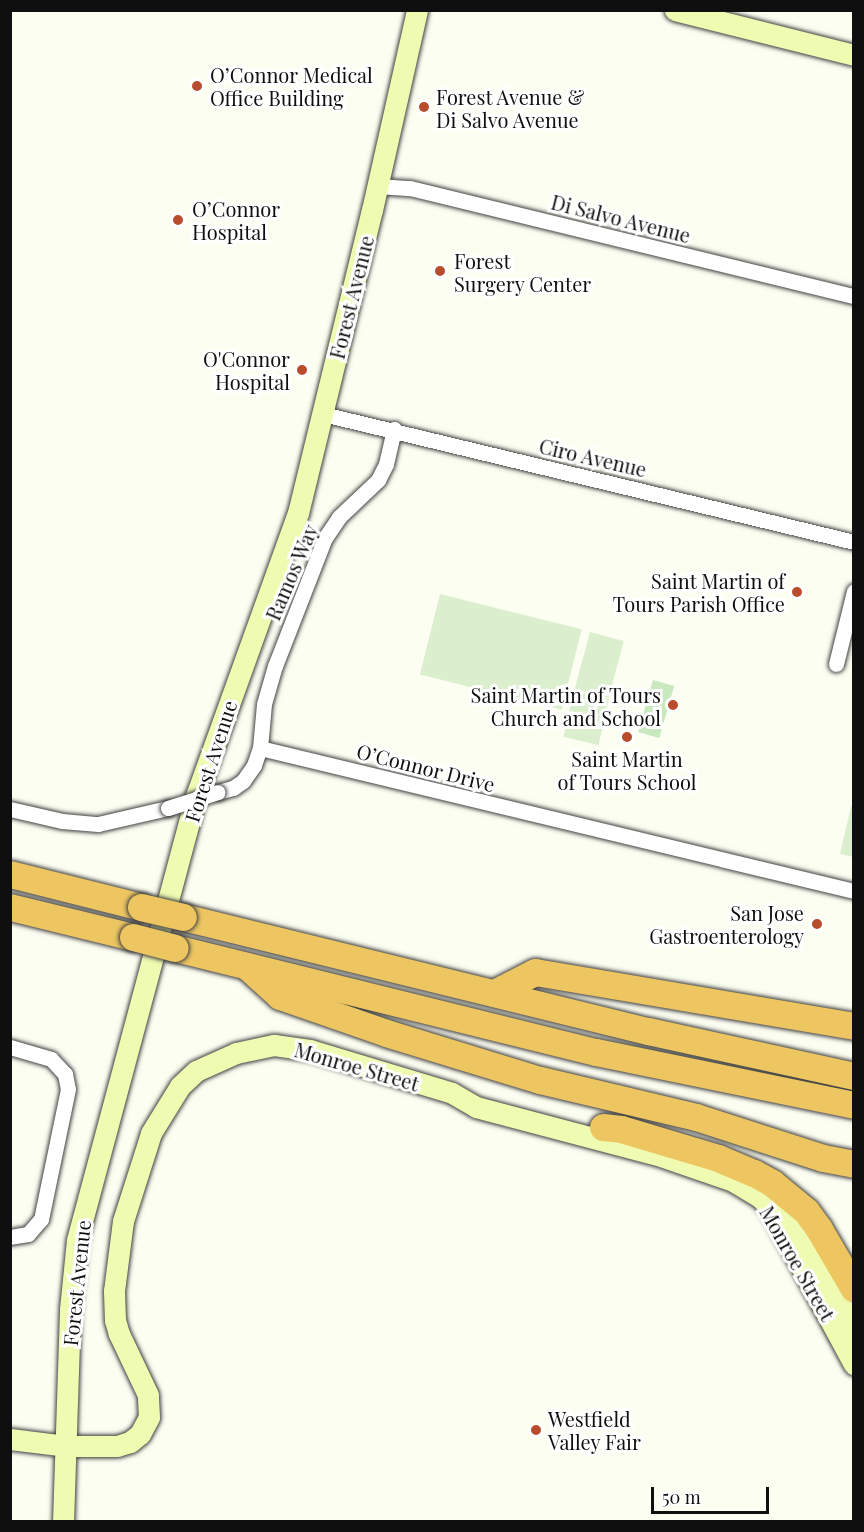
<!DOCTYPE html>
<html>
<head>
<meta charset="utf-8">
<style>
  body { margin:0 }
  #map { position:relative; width:864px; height:1532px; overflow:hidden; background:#fdfef2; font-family:"Playfair Display",serif }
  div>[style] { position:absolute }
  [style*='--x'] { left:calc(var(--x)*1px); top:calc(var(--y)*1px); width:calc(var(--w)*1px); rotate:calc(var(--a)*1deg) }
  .green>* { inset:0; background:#c8e8bd; transform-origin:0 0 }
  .pitch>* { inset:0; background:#dbefce; transform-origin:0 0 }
  .roads { filter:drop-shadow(0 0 2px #424242) drop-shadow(0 0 2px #424242) }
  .street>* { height:15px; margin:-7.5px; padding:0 7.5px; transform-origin:7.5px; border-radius:7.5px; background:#fff }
  .secondary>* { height:21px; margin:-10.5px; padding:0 10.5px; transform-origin:10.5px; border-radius:10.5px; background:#effbb1 }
  .highway>* { height:27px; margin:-13.5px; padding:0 13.5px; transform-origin:13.5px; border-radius:13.5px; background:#edc662 }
  .bridges { filter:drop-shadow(0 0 2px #424242) drop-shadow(0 0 2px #424242) }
  .street-bridge>* { height:15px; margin:-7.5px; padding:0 7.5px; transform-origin:7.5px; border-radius:7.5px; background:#fff }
  .highway-bridge>* { height:27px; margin:-13.5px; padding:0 13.5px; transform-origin:13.5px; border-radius:13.5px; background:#edc662 }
  .dots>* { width:16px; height:16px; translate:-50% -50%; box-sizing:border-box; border:3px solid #fff; border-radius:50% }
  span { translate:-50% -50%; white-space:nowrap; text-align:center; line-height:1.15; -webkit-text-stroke:6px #fff; paint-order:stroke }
  .poi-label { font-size:20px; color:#0f0f0f }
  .left { translate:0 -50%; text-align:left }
  .right { translate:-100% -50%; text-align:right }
  .street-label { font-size:20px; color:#0f0f0f }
  .frame { position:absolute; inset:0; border:12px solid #0f0f0f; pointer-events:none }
  .scale { position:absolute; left:651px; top:1487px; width:118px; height:27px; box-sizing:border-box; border:3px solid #0f0f0f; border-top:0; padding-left:8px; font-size:18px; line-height:21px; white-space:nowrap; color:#0f0f0f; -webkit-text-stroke:4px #fff; paint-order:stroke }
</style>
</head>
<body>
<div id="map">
  <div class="green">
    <div style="left:653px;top:680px;width:22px;height:54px;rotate:16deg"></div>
  </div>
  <div class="pitch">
    <div style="left:440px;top:594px;width:146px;height:83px;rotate:14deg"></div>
    <div style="left:590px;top:632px;width:35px;height:59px;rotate:15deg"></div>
    <div style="left:574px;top:691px;width:36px;height:47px;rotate:13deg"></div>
    <div style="clip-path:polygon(851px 806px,854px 806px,853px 857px,840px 854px)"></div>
  </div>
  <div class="roads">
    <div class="street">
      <div style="--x:378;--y:186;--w:32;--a:4"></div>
      <div style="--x:410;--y:188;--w:457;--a:13.7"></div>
      <div style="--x:323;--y:414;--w:546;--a:13.55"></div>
      <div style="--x:836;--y:664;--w:75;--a:-76.1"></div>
      <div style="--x:260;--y:748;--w:611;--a:13.54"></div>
      <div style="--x:218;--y:792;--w:16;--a:-15"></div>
      <div style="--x:233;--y:788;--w:12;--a:-35"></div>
      <div style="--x:243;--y:781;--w:19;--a:-55"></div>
      <div style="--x:254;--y:765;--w:18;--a:-71"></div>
      <div style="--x:260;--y:748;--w:44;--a:-84.8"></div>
      <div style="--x:264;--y:704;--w:40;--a:-74"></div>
      <div style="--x:275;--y:666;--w:137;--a:-68.7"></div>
      <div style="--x:325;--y:538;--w:25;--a:-56"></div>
      <div style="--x:339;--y:517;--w:54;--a:-43.5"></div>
      <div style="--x:378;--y:480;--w:18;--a:-63"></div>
      <div style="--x:386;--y:464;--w:36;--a:-77"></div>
      <div style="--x:10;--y:809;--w:53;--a:13"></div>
      <div style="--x:62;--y:821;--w:36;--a:5"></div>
      <div style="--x:98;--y:824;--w:72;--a:-12.9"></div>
      <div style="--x:10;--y:1047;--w:43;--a:16.3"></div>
      <div style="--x:51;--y:1059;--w:21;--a:47"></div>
      <div style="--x:65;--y:1074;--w:15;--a:79"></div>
      <div style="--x:68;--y:1089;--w:133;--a:101.7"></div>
      <div style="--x:41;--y:1219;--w:20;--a:131"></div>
      <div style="--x:28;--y:1234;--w:18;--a:171"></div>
    </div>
    <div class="secondary">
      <div style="--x:675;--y:10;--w:185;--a:14.1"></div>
      <div style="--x:779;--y:1202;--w:30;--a:53"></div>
      <div style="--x:797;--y:1226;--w:117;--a:60.8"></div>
      <div style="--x:10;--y:1439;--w:56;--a:7.1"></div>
      <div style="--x:66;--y:1446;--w:51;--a:0"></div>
      <div style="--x:117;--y:1446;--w:14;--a:-17"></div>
      <div style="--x:130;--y:1442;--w:13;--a:-39"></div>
      <div style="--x:140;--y:1434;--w:19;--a:-62"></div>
      <div style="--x:149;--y:1417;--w:22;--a:-93"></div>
      <div style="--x:148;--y:1395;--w:68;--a:-115.4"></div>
      <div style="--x:119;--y:1334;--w:15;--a:-106"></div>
      <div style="--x:115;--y:1320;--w:29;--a:-92"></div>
      <div style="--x:114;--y:1291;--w:71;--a:-82.7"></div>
      <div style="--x:123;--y:1221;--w:92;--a:-72.3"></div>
      <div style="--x:151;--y:1133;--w:55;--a:-58.3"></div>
      <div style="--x:180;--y:1086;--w:22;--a:-43"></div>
      <div style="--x:196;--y:1071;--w:44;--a:-24.2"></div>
      <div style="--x:236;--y:1053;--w:39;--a:-12"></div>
      <div style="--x:274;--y:1045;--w:36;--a:8"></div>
      <div style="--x:310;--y:1050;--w:148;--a:16.8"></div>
      <div style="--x:452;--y:1093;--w:28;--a:30"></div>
      <div style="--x:476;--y:1107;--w:191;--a:14.8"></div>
      <div style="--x:661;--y:1156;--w:76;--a:19.1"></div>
      <div style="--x:733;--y:1181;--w:31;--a:31"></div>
      <div style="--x:760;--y:1197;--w:13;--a:48"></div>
      <div style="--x:769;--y:1207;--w:179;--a:61.6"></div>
      <div style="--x:63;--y:1522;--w:213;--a:-88.1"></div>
      <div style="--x:70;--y:1309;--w:69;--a:-84.2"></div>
      <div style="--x:77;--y:1240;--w:460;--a:-75"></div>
      <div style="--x:196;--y:796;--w:301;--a:-70.2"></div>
      <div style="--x:298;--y:513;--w:312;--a:-76.3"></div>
      <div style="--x:372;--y:210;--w:205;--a:-77.3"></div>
    </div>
    <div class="highway">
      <div style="--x:10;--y:874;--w:135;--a:14.1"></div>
      <div style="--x:10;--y:907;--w:127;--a:13.7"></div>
      <div style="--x:183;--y:917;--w:479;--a:13.8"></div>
      <div style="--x:648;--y:1031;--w:211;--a:12.3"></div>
      <div style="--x:175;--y:948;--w:434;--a:13.9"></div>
      <div style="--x:596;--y:1052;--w:263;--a:11.6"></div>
      <div style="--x:249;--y:968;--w:42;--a:42.1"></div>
      <div style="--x:280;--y:996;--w:112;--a:19.2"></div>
      <div style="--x:386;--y:1033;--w:161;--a:17"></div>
      <div style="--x:540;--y:1080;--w:160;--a:13.3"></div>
      <div style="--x:696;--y:1117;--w:133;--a:17.9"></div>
      <div style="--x:823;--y:1158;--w:32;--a:11"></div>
      <div style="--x:494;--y:993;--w:46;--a:-27.1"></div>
      <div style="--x:535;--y:972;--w:324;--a:9.6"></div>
      <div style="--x:603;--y:1127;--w:18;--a:6"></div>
      <div style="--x:621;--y:1129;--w:101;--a:16.6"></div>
      <div style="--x:718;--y:1158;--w:39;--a:23"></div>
      <div style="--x:754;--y:1173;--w:21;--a:29"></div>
      <div style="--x:772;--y:1183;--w:44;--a:39.5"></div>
      <div style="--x:806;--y:1211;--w:22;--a:54"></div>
      <div style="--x:819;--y:1229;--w:69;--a:59.7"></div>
    </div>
  </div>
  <div class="bridges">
    <div class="street-bridge">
      <div style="--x:168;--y:808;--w:52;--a:-17.7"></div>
    </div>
    <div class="highway-bridge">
      <div style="--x:141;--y:907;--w:43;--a:13.4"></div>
      <div style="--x:133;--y:937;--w:43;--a:14.7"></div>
    </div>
  </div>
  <div class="dots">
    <div style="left:197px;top:86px;background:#b94c2d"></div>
    <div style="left:424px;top:107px;background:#b94c2d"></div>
    <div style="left:178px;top:220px;background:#b94c2d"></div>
    <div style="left:440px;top:271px;background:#b94c2d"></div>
    <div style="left:302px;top:370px;background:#b94c2d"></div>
    <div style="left:797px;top:592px;background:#b94c2d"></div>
    <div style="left:673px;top:705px;background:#b94c2d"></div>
    <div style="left:627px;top:737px;background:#b94c2d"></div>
    <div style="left:817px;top:924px;background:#b94c2d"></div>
    <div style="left:536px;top:1430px;background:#b94c2d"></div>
  </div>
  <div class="poi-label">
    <span class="left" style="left:210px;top:86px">O’Connor Medical<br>Office Building</span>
    <span class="left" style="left:436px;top:108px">Forest Avenue &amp;<br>Di Salvo Avenue</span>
    <span class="left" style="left:192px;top:220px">O’Connor<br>Hospital</span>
    <span class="left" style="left:454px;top:272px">Forest<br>Surgery Center</span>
    <span class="right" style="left:290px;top:370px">O'Connor<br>Hospital</span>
    <span class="right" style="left:785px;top:592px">Saint Martin of<br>Tours Parish Office</span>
    <span class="right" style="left:661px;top:706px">Saint Martin of Tours<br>Church and School</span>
    <span style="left:627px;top:770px">Saint Martin<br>of Tours School</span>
    <span class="right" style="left:804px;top:924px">San Jose<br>Gastroenterology</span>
    <span class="left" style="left:548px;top:1430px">Westfield<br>Valley Fair</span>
  </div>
  <div class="street-label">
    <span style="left:621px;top:218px;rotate:14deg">Di Salvo Avenue</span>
    <span style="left:351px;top:297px;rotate:-76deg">Forest Avenue</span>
    <span style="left:593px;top:457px;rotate:13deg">Ciro Avenue</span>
    <span style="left:291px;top:572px;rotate:-67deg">Ramos Way</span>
    <span style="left:210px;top:761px;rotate:-72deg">Forest Avenue</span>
    <span style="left:426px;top:767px;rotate:14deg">O’Connor Drive</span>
    <span style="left:357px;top:1066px;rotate:16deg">Monroe Street</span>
    <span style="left:798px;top:1263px;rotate:60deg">Monroe Street</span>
    <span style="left:76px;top:1283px;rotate:-84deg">Forest Avenue</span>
  </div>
  <div class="frame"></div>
  <div class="scale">50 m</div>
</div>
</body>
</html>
